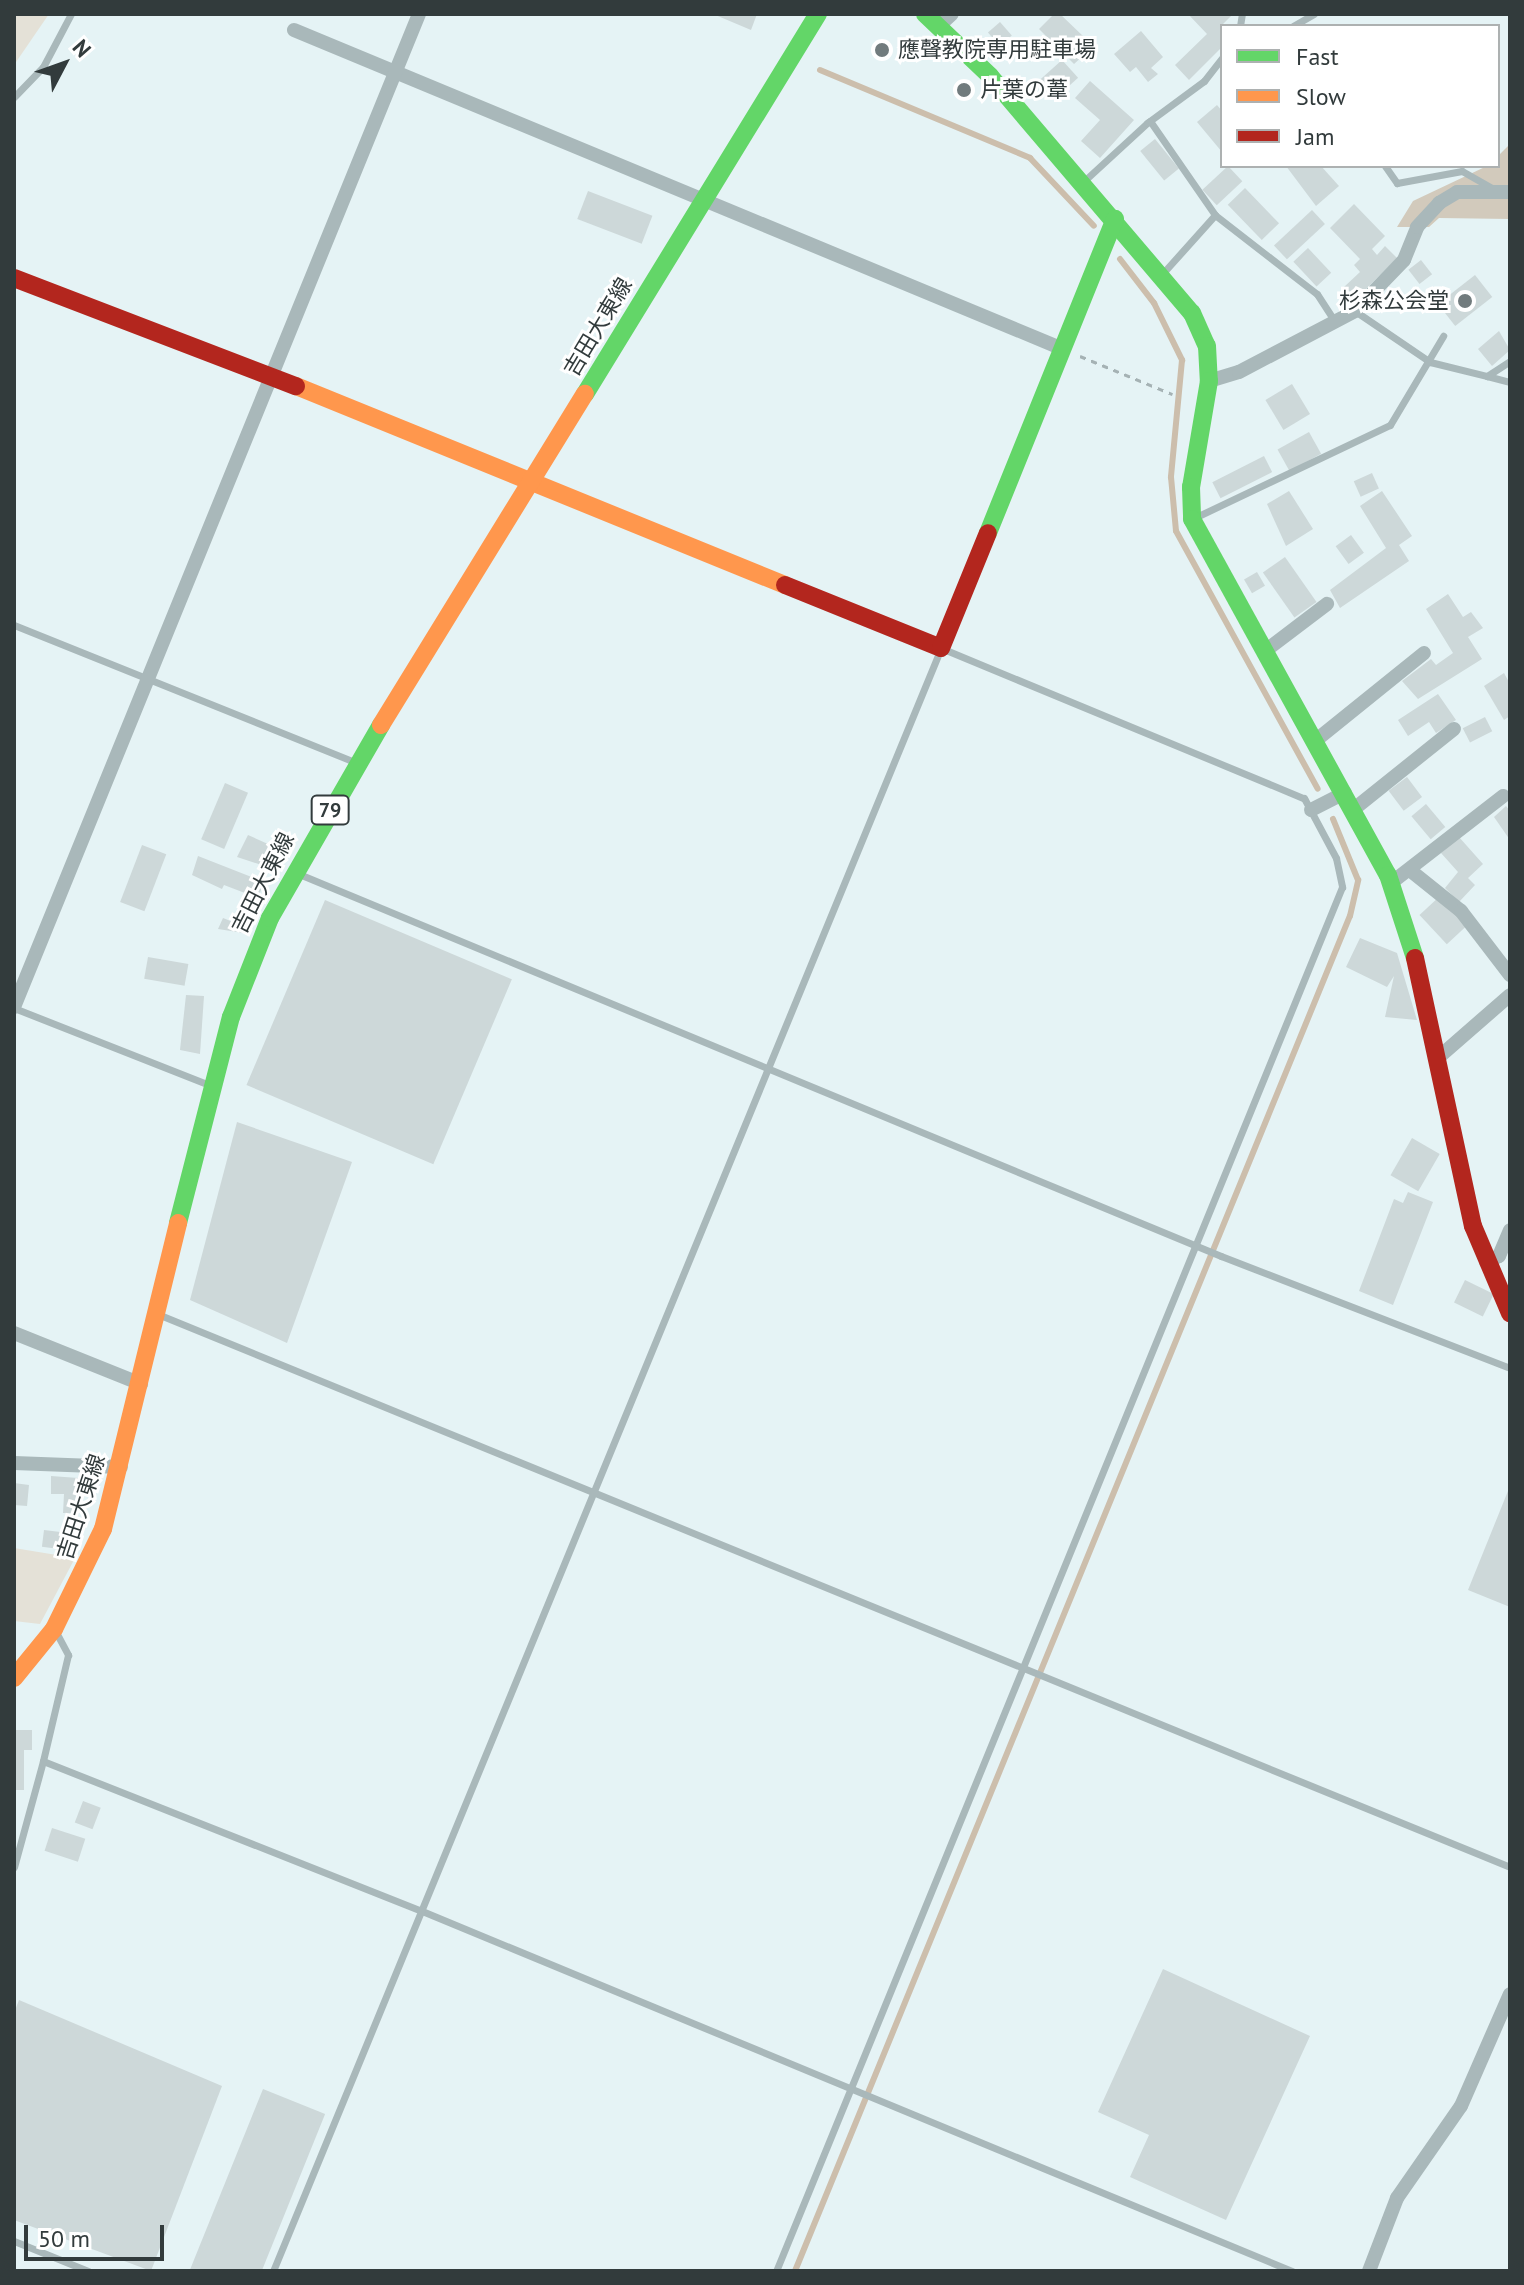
<!DOCTYPE html>
<html>
<head>
<meta charset="utf-8">
<style>
  body { margin:0 }
  #map { position:relative; width:1524px; height:2285px; overflow:hidden; background:#e5f3f5; font-family:"PT Sans","Noto Sans JP",sans-serif }
  div>[style] { position:absolute }
  [style*='--x'] { left:calc(var(--x)*1px); top:calc(var(--y)*1px); width:calc(var(--w)*1px); rotate:calc(var(--a)*1deg) }
  .green>* { inset:0; background:#e4e1d7 }
  .forest>* { inset:0; background:#d2cabc }
  .stream>* { height:6px; margin:-3px; padding:0 3px; transform-origin:3px; border-radius:3px; background:#ccbeac }
  .building>* { inset:0; background:#cdd8d9; transform-origin:0 0 }
  .path>* { height:3px; margin-top:-1.5px; transform-origin:0; background:repeating-linear-gradient(90deg,#a5b2b4 0 6px,transparent 0 12px) }
  .lane>* { height:7px; margin:-3.5px; padding:0 3.5px; transform-origin:3.5px; border-radius:3.5px; background:#a9b8ba }
  .street>* { height:14px; margin:-7px; padding:0 7px; transform-origin:7px; border-radius:7px; background:#a9b8ba }
  .fast>* { height:18px; margin:-9px; padding:0 9px; transform-origin:9px; border-radius:9px; background:#63d668 }
  .slow>* { height:18px; margin:-9px; padding:0 9px; transform-origin:9px; border-radius:9px; background:#ff974d }
  .jam>* { height:18px; margin:-9px; padding:0 9px; transform-origin:9px; border-radius:9px; background:#b3261e }
  .dots>* { width:22px; height:22px; translate:-50% -50%; box-sizing:border-box; border:4px solid #fff; border-radius:50% }
  span { translate:-50% -50%; white-space:nowrap; text-align:center; line-height:1.15; -webkit-text-stroke:6px #fff; paint-order:stroke }
  .shield-label span { padding:2px 6px; background:#fff; border:2px solid; border-radius:6px; -webkit-text-stroke-width:0 }
  .shield-label { font-size:20px; color:#323b3c; font-weight:700 }
  .poi-label { font-size:22px; color:#323b3c }
  .left { translate:0 -50%; text-align:left }
  .right { translate:-100% -50%; text-align:right }
  .street-label { font-size:22px; color:#323b3c }
  .frame { position:absolute; inset:0; border:16px solid #323b3c; pointer-events:none }
  .legend { position:absolute; left:1220px; top:24px; width:280px; height:144px; box-sizing:border-box; background:#fff; border:2px solid #adb1b1; margin:0; padding:10px 14px; list-style:none; font-size:24px; color:#323b3c }
  .legend li { display:flex; align-items:center; gap:16px; height:40px }
  .legend b { width:40px; border:2px solid #adb1b1 }
  .north { position:absolute; left:24px; top:24px; width:80px; height:80px; -webkit-text-stroke:6px #fff; paint-order:stroke; rotate:49deg; font-size:22px; font-weight:700; line-height:32px; text-align:center; color:#323b3c }
  .north::after { content:''; display:block; margin:auto; width:28px; height:36px; background:#323b3c; clip-path:polygon(50% 0,100% 100%,50% 72%,0 100%) }
  .scale { position:absolute; left:24px; top:2225px; width:140px; height:36px; box-sizing:border-box; border:4px solid #323b3c; border-top:0; padding-left:10px; font-size:24px; line-height:28px; white-space:nowrap; color:#323b3c; -webkit-text-stroke:6px #fff; paint-order:stroke }
</style>
</head>
<body>
<div id="map">
  <div class="green">
    <div style="clip-path:polygon(14px 14px,49px 14px,14px 65px)"></div>
    <div style="clip-path:polygon(14px 1548px,75px 1558px,40px 1624px,14px 1621px)"></div>
  </div>
  <div class="forest">
    <div style="clip-path:polygon(1510px 144px,1510px 219px,1439px 218px,1429px 227px,1397px 227px,1413px 201px,1487px 166px,1498px 166px,1498px 156px)"></div>
  </div>
  <div class="stream">
    <div style="--x:820;--y:70;--w:228;--a:22.7"></div>
    <div style="--x:1030;--y:158;--w:93;--a:46.7"></div>
    <div style="--x:1120;--y:259;--w:56;--a:52.3"></div>
    <div style="--x:1154;--y:303;--w:64;--a:63.8"></div>
    <div style="--x:1182;--y:360;--w:118;--a:95.4"></div>
    <div style="--x:1171;--y:477;--w:54;--a:84.7"></div>
    <div style="--x:1176;--y:531;--w:294;--a:61.2"></div>
    <div style="--x:795;--y:2271;--w:1464;--a:-67.73"></div>
    <div style="--x:1350;--y:916;--w:37;--a:-77"></div>
    <div style="--x:1358;--y:880;--w:66;--a:-112.3"></div>
  </div>
  <div class="building">
    <div style="clip-path:polygon(713px 14px,757px 14px,751px 30px)"></div>
    <div style="clip-path:polygon(1054px 14px,1060px 14px,1084px 37px,1076px 45px,1085px 54px,1074px 64px,1039px 29px)"></div>
    <div style="clip-path:polygon(1188px 14px,1233px 14px,1220px 27px,1222px 47px,1189px 80px,1175px 65px,1207px 34px)"></div>
    <div style="left:1000px;top:22px;width:18px;height:16px;rotate:49deg"></div>
    <div style="clip-path:polygon(1141px 31px,1163px 57px,1151px 68px,1158px 74px,1148px 82px,1136px 67px,1130px 72px,1114px 54px)"></div>
    <div style="left:1037px;top:40px;width:11px;height:18px;rotate:45deg"></div>
    <div style="left:1062px;top:60px;width:24px;height:33px;rotate:48deg"></div>
    <div style="clip-path:polygon(1090px 81px,1134px 120px,1100px 158px,1081px 141px,1100px 120px,1075px 98px)"></div>
    <div style="clip-path:polygon(1217px 105px,1222px 111px,1222px 152px,1197px 122px)"></div>
    <div style="left:1155px;top:139px;width:38px;height:19px;rotate:51deg"></div>
    <div style="left:1228px;top:166px;width:21px;height:35px;rotate:47deg"></div>
    <div style="clip-path:polygon(1286px 166px,1321px 166px,1339px 186px,1316px 206px)"></div>
    <div style="left:1245px;top:188px;width:49px;height:24px;rotate:46deg"></div>
    <div style="left:588px;top:191px;width:69px;height:30px;rotate:21deg"></div>
    <div style="clip-path:polygon(1354px 204px,1385px 236px,1372px 249px,1377px 255px,1385px 246px,1397px 258px,1356px 299px,1344px 287px,1360px 272px,1354px 265px,1360px 259px,1330px 228px)"></div>
    <div style="left:1312px;top:210px;width:19px;height:52px;rotate:47deg"></div>
    <div style="left:1308px;top:248px;width:34px;height:20px;rotate:47deg"></div>
    <div style="left:1421px;top:260px;width:18px;height:16px;rotate:52deg"></div>
    <div style="left:1475px;top:275px;width:28px;height:47px;rotate:52deg"></div>
    <div style="clip-path:polygon(1499px 331px,1510px 350px,1492px 366px,1478px 349px)"></div>
    <div style="left:1292px;top:384px;width:35px;height:31px;rotate:59deg"></div>
    <div style="left:1309px;top:432px;width:25px;height:36px;rotate:61deg"></div>
    <div style="left:1264px;top:456px;width:18px;height:58px;rotate:63deg"></div>
    <div style="left:1372px;top:473px;width:17px;height:20px;rotate:66deg"></div>
    <div style="clip-path:polygon(1289px 491px,1313px 529px,1286px 546px,1267px 504px)"></div>
    <div style="clip-path:polygon(1382px 491px,1412px 536px,1399px 545px,1409px 561px,1340px 608px,1330px 590px,1386px 548px,1360px 506px)"></div>
    <div style="left:1351px;top:535px;width:22px;height:19px;rotate:54deg"></div>
    <div style="left:1285px;top:557px;width:55px;height:27px;rotate:55deg"></div>
    <div style="left:1257px;top:572px;width:16px;height:15px;rotate:60deg"></div>
    <div style="clip-path:polygon(1448px 594px,1463px 617px,1471px 612px,1483px 628px,1468px 637px,1482px 659px,1418px 699px,1402px 681px,1431px 659px,1436px 665px,1453px 653px,1426px 609px)"></div>
    <div style="clip-path:polygon(1504px 673px,1510px 684px,1510px 716px,1504px 720px,1484px 686px)"></div>
    <div style="clip-path:polygon(1438px 694px,1456px 720px,1436px 733px,1429px 722px,1408px 736px,1398px 720px)"></div>
    <div style="left:1485px;top:717px;width:16px;height:25px;rotate:63deg"></div>
    <div style="left:1407px;top:777px;width:25px;height:23px;rotate:53deg"></div>
    <div style="left:225px;top:783px;width:25px;height:61px;rotate:23deg"></div>
    <div style="left:1426px;top:804px;width:30px;height:19px;rotate:50deg"></div>
    <div style="clip-path:polygon(1506px 806px,1510px 811px,1510px 840px,1494px 817px)"></div>
    <div style="clip-path:polygon(248px 835px,279px 849px,268px 867px,237px 857px)"></div>
    <div style="clip-path:polygon(1459px 837px,1483px 864px,1468px 878px,1475px 885px,1459px 902px,1445px 888px,1458px 872px,1441px 853px)"></div>
    <div style="left:142px;top:845px;width:26px;height:61px;rotate:21deg"></div>
    <div style="clip-path:polygon(198px 856px,264px 882px,258px 898px,224px 885px,222px 889px,192px 875px)"></div>
    <div style="left:1440px;top:896px;width:40px;height:28px;rotate:47deg"></div>
    <div style="left:325px;top:900px;width:203px;height:201px;rotate:23deg"></div>
    <div style="clip-path:polygon(236px 915px,249px 920px,244px 933px,218px 929px,223px 918px,233px 922px)"></div>
    <div style="clip-path:polygon(1360px 938px,1397px 953px,1417px 1020px,1385px 1017px,1394px 976px,1387px 987px,1346px 967px)"></div>
    <div style="left:148px;top:957px;width:41px;height:22px;rotate:10deg"></div>
    <div style="clip-path:polygon(186px 995px,204px 996px,200px 1054px,180px 1050px)"></div>
    <div style="clip-path:polygon(237px 1122px,352px 1162px,287px 1343px,190px 1300px)"></div>
    <div style="left:1412px;top:1138px;width:32px;height:43px;rotate:30deg"></div>
    <div style="clip-path:polygon(1408px 1192px,1433px 1202px,1393px 1305px,1359px 1291px,1394px 1199px,1403px 1203px)"></div>
    <div style="left:1465px;top:1280px;width:32px;height:25px;rotate:26deg"></div>
    <div style="clip-path:polygon(51px 1476px,78px 1478px,74px 1513px,63px 1513px,64px 1494px,51px 1494px)"></div>
    <div style="clip-path:polygon(14px 1483px,29px 1485px,27px 1506px,14px 1505px)"></div>
    <div style="clip-path:polygon(1510px 1486px,1510px 1607px,1468px 1590px)"></div>
    <div style="left:44px;top:1530px;width:33px;height:17px;rotate:7deg"></div>
    <div style="clip-path:polygon(14px 1730px,32px 1730px,32px 1750px,24px 1750px,24px 1790px,14px 1790px)"></div>
    <div style="left:83px;top:1801px;width:19px;height:23px;rotate:21deg"></div>
    <div style="left:52px;top:1828px;width:35px;height:24px;rotate:18deg"></div>
    <div style="clip-path:polygon(1163px 1969px,1310px 2036px,1226px 2220px,1130px 2177px,1149px 2135px,1098px 2112px)"></div>
    <div style="clip-path:polygon(19px 2000px,222px 2086px,151px 2271px,14px 2220px,14px 2013px)"></div>
    <div style="left:263px;top:2089px;width:67px;height:196px;rotate:22deg"></div>
  </div>
  <div class="path">
    <div style="--x:1080;--y:356;--w:100;--a:22.4"></div>
  </div>
  <div class="lane">
    <div style="--x:1240;--y:26;--w:12;--a:-81"></div>
    <div style="--x:1293;--y:26;--w:24;--a:-30"></div>
    <div style="--x:14;--y:97;--w:42;--a:-46"></div>
    <div style="--x:43;--y:67;--w:60;--a:-62.2"></div>
    <div style="--x:1150;--y:121;--w:114;--a:55.3"></div>
    <div style="--x:1215;--y:215;--w:129;--a:37.8"></div>
    <div style="--x:1317;--y:294;--w:31;--a:57"></div>
    <div style="--x:1385;--y:166;--w:21;--a:55"></div>
    <div style="--x:1397;--y:183;--w:66;--a:-10.5"></div>
    <div style="--x:1462;--y:171;--w:40;--a:29.7"></div>
    <div style="--x:1084;--y:181;--w:86;--a:-42.6"></div>
    <div style="--x:1147;--y:123;--w:71;--a:-36.4"></div>
    <div style="--x:1204;--y:81;--w:29;--a:-52"></div>
    <div style="--x:1163;--y:273;--w:78;--a:-48.1"></div>
    <div style="--x:1355;--y:311;--w:91;--a:34.2"></div>
    <div style="--x:1430;--y:362;--w:59;--a:13.8"></div>
    <div style="--x:1487;--y:376;--w:27;--a:-33"></div>
    <div style="--x:1487;--y:376;--w:24;--a:15"></div>
    <div style="--x:1194;--y:518;--w:217;--a:-25.4"></div>
    <div style="--x:1390;--y:425;--w:104;--a:-59.2"></div>
    <div style="--x:14;--y:625;--w:365;--a:21.9"></div>
    <div style="--x:299;--y:874;--w:998;--a:22.51"></div>
    <div style="--x:1221;--y:1256;--w:310;--a:21.2"></div>
    <div style="--x:14;--y:1008;--w:210;--a:21.5"></div>
    <div style="--x:160;--y:1315;--w:1458;--a:22.24"></div>
    <div style="--x:57;--y:1634;--w:24;--a:62"></div>
    <div style="--x:68;--y:1655;--w:109;--a:103.3"></div>
    <div style="--x:43;--y:1761;--w:408;--a:21.6"></div>
    <div style="--x:422;--y:1911;--w:942;--a:22.48"></div>
    <div style="--x:14;--y:1867;--w:110;--a:-74.7"></div>
    <div style="--x:14;--y:2241;--w:80;--a:22.1"></div>
    <div style="--x:273;--y:2271;--w:1755;--a:-67.63"></div>
    <div style="--x:941;--y:648;--w:393;--a:22.5"></div>
    <div style="--x:1304;--y:798;--w:68;--a:61.9"></div>
    <div style="--x:1336;--y:858;--w:30;--a:78"></div>
    <div style="--x:1342;--y:887;--w:1495;--a:112.24"></div>
  </div>
  <div class="street">
    <div style="--x:940;--y:25;--w:16;--a:-43"></div>
    <div style="--x:294;--y:30;--w:833;--a:22.53"></div>
    <div style="--x:1209;--y:381;--w:31;--a:-17"></div>
    <div style="--x:1239;--y:372;--w:131;--a:-27.7"></div>
    <div style="--x:1355;--y:311;--w:71;--a:-46.1"></div>
    <div style="--x:1404;--y:260;--w:35;--a:-68"></div>
    <div style="--x:1417;--y:227;--w:33;--a:-47"></div>
    <div style="--x:1439;--y:203;--w:21;--a:-31"></div>
    <div style="--x:1457;--y:192;--w:53;--a:0"></div>
    <div style="--x:1265;--y:651;--w:78;--a:-37.2"></div>
    <div style="--x:1315;--y:741;--w:140;--a:-38.9"></div>
    <div style="--x:1354;--y:809;--w:128;--a:-38.7"></div>
    <div style="--x:1311;--y:810;--w:38;--a:-27"></div>
    <div style="--x:1411;--y:871;--w:64;--a:38.7"></div>
    <div style="--x:1461;--y:911;--w:81;--a:52.6"></div>
    <div style="--x:1391;--y:883;--w:142;--a:-37.8"></div>
    <div style="--x:14;--y:1007;--w:1072;--a:-67.81"></div>
    <div style="--x:1439;--y:1057;--w:94;--a:-41.1"></div>
    <div style="--x:1486;--y:1262;--w:14;--a:-25"></div>
    <div style="--x:1499;--y:1256;--w:28;--a:-67"></div>
    <div style="--x:14;--y:1333;--w:137;--a:21.9"></div>
    <div style="--x:14;--y:1463;--w:107;--a:2.1"></div>
    <div style="--x:1369;--y:2271;--w:78;--a:-69"></div>
    <div style="--x:1397;--y:2198;--w:112;--a:-55.2"></div>
    <div style="--x:1461;--y:2106;--w:122;--a:-66.4"></div>
  </div>
  <div class="fast">
    <div style="--x:925;--y:14;--w:90;--a:43.6"></div>
    <div style="--x:990;--y:76;--w:311;--a:49.6"></div>
    <div style="--x:1192;--y:313;--w:36;--a:66"></div>
    <div style="--x:1207;--y:346;--w:35;--a:87"></div>
    <div style="--x:1209;--y:381;--w:108;--a:99.6"></div>
    <div style="--x:1191;--y:487;--w:32;--a:88"></div>
    <div style="--x:1192;--y:519;--w:406;--a:61.2"></div>
    <div style="--x:1388;--y:875;--w:87;--a:72"></div>
    <div style="--x:585;--y:394;--w:446;--a:-58.5"></div>
    <div style="--x:988;--y:533;--w:339;--a:-68"></div>
    <div style="--x:178;--y:1223;--w:213;--a:-75.6"></div>
    <div style="--x:231;--y:1017;--w:106;--a:-68.5"></div>
    <div style="--x:270;--y:918;--w:223;--a:-60.1"></div>
  </div>
  <div class="slow">
    <div style="--x:296;--y:386;--w:528;--a:22.14"></div>
    <div style="--x:381;--y:725;--w:389;--a:-58.4"></div>
    <div style="--x:14;--y:1678;--w:63;--a:-50.8"></div>
    <div style="--x:54;--y:1629;--w:111;--a:-63.9"></div>
    <div style="--x:103;--y:1529;--w:315;--a:-76.2"></div>
  </div>
  <div class="jam">
    <div style="--x:14;--y:278;--w:302;--a:21"></div>
    <div style="--x:785;--y:585;--w:168;--a:22"></div>
    <div style="--x:941;--y:648;--w:124;--a:-67.8"></div>
    <div style="--x:1415;--y:958;--w:274;--a:77.8"></div>
    <div style="--x:1473;--y:1226;--w:95;--a:67"></div>
  </div>
  <div class="dots">
    <div style="left:882px;top:50px;background:#717b7d"></div>
    <div style="left:964px;top:90px;background:#717b7d"></div>
    <div style="left:1465px;top:301px;background:#717b7d"></div>
  </div>
  <div class="shield-label">
    <span style="left:330px;top:810px">79</span>
  </div>
  <div class="poi-label">
    <span class="left" style="left:898px;top:50px">應聲教院専用駐車場</span>
    <span class="left" style="left:980px;top:90px">片葉の葦</span>
    <span class="right" style="left:1449px;top:301px">杉森公会堂</span>
  </div>
  <div class="street-label">
    <span style="left:598px;top:327px;rotate:-59deg">吉田大東線</span>
    <span style="left:263px;top:883px;rotate:-63deg">吉田大東線</span>
    <span style="left:81px;top:1507px;rotate:-72deg">吉田大東線</span>
  </div>
  <div class="frame"></div>
  <ul class="legend">
  <li><b style="height:10px;background:#63d668"></b>Fast</li>
  <li><b style="height:10px;background:#ff974d"></b>Slow</li>
  <li><b style="height:10px;background:#b3261e"></b>Jam</li>
  </ul>
  <div class="north">N</div>
  <div class="scale">50 m</div>
</div>
</body>
</html>
